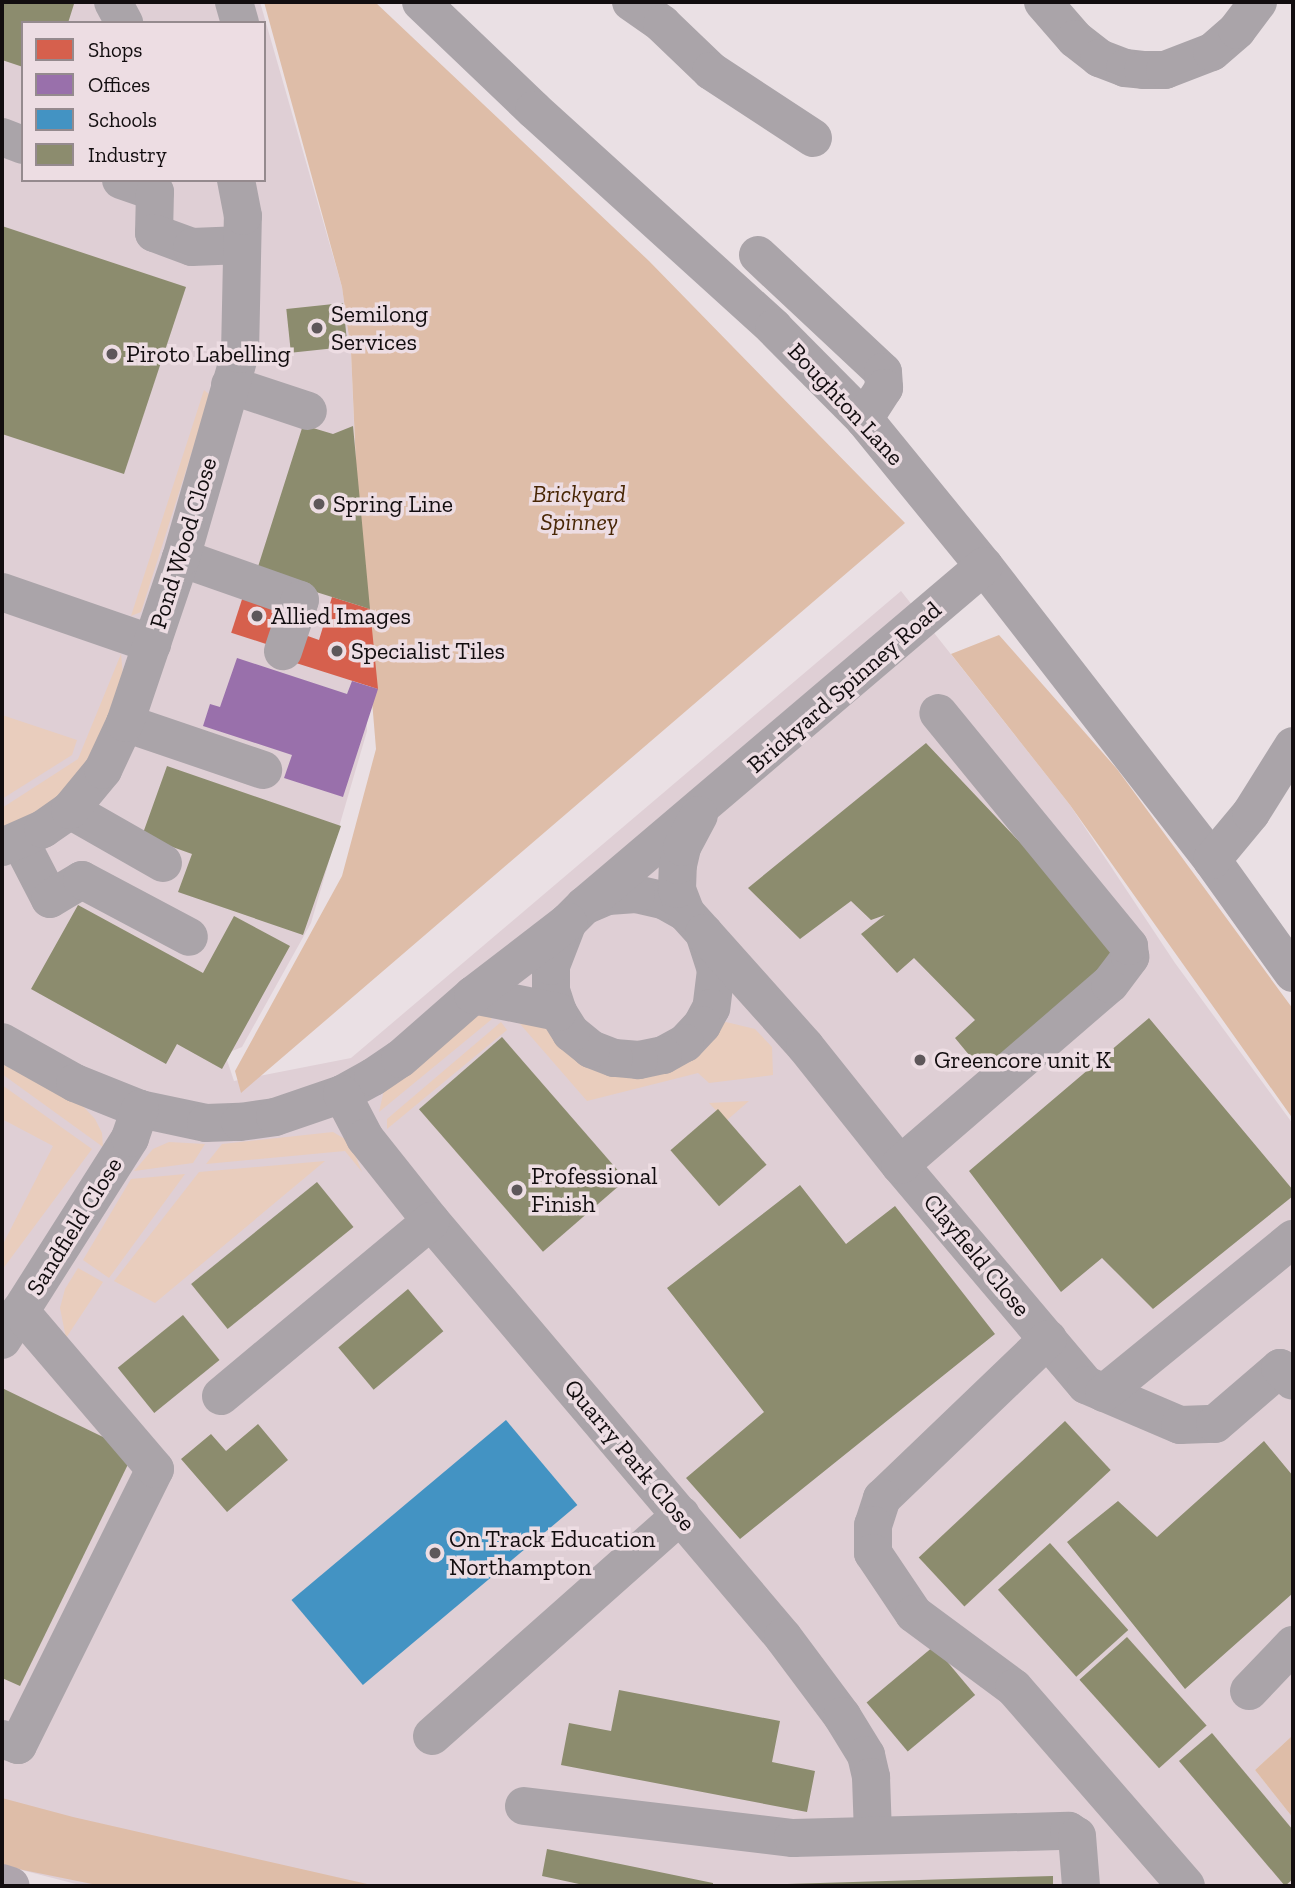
<!DOCTYPE html>
<html>
<head>
<meta charset="utf-8">
<style>
  body { margin:0 }
  #map { position:relative; width:1295px; height:1888px; overflow:hidden; background:#eae0e4; font-family:"Zilla Slab",serif }
  div>[style] { position:absolute }
  [style*='--x'] { left:calc(var(--x)*1px); top:calc(var(--y)*1px); width:calc(var(--w)*1px); rotate:calc(var(--a)*1deg) }
  .built>* { inset:0; background:#dfcfd5 }
  .green>* { inset:0; background:#e9cdbd }
  .forest>* { inset:0; background:#debda8 }
  .shops>* { inset:0; background:#d6604d; transform-origin:0 0 }
  .offices>* { inset:0; background:#9970ab }
  .schools>* { inset:0; background:#4393c3; transform-origin:0 0 }
  .industry>* { inset:0; background:#8c8c6e; transform-origin:0 0 }
  .minor>* { height:38px; margin:-19px; padding:0 19px; transform-origin:19px; border-radius:19px; background:#aaa4a9 }
  .major>* { height:38px; margin:-19px; padding:0 19px; transform-origin:19px; border-radius:19px; background:#aea5ad }
  .dots>* { width:19px; height:19px; translate:-50% -50%; box-sizing:border-box; border:4px solid #eddde3; border-radius:50% }
  span { translate:-50% -50%; white-space:nowrap; text-align:center; line-height:1.15; -webkit-text-stroke:7px #eddde3; paint-order:stroke }
  .poi-label { font-size:24px; color:#120d0f }
  .left { translate:0 -50%; text-align:left }
  .street-label { font-size:24px; color:#120d0f }
  .park-label { font-size:24px; color:#482605; font-style:italic }
  .frame { position:absolute; inset:0; border:4px solid #120d0f; pointer-events:none }
  .legend { position:absolute; left:21px; top:21px; width:245px; height:161px; box-sizing:border-box; background:#eddde3; border:2px solid #958a8e; margin:0; padding:9px 12px; list-style:none; font-size:21px; color:#120d0f }
  .legend li { display:flex; align-items:center; gap:14px; height:35px }
  .legend b { width:35px; border:2px solid #958a8e }
</style>
</head>
<body>
<div id="map">
  <div class="built">
    <div style="clip-path:polygon(evenodd,2px 2px,260px 2px,342px 287px,351px 352px,367px 731px,311px 923px,242px 1047px,225px 1054px,234px 1081px,351px 1058px,901px 591px,1070px 805px,1175px 963px,1293px 1124px,1293px 1735px,1255px 1770px,1293px 1818px,1293px 1882px,1286px 1886px,84px 1886px,2px 1865px,2px 2px,23px 23px,264px 23px,264px 180px,23px 180px,23px 23px)"></div>
  </div>
  <div class="green">
    <div style="clip-path:polygon(204px 390px,210px 395px,141px 612px,131px 616px)"></div>
    <div style="clip-path:polygon(121px 654px,123px 676px,93px 754px,53px 802px,2px 830px,2px 808px,78px 759px)"></div>
    <div style="clip-path:polygon(2px 715px,77px 740px,72px 755px,2px 799px)"></div>
    <div style="clip-path:polygon(486px 1013px,492px 1019px,379px 1112px,384px 1090px,477px 1016px)"></div>
    <div style="clip-path:polygon(514px 1017px,539px 1021px,580px 1058px,726px 1022px,755px 1029px,772px 1047px,773px 1075px,709px 1083px,698px 1073px,587px 1101px)"></div>
    <div style="clip-path:polygon(501px 1022px,507px 1030px,387px 1129px,387px 1119px)"></div>
    <div style="clip-path:polygon(2px 1058px,80px 1103px,95px 1119px,102px 1133px,103px 1147px,2px 1074px)"></div>
    <div style="clip-path:polygon(2px 1085px,92px 1149px,2px 1270px,2px 1246px,53px 1146px,2px 1119px)"></div>
    <div style="clip-path:polygon(749px 1101px,726px 1121px,709px 1103px)"></div>
    <div style="clip-path:polygon(333px 1132px,350px 1142px,362px 1172px,345px 1151px,206px 1164px,222px 1144px)"></div>
    <div style="clip-path:polygon(169px 1142px,205px 1144px,193px 1163px,134px 1171px,153px 1149px)"></div>
    <div style="clip-path:polygon(325px 1161px,155px 1303px,114px 1281px,199px 1172px)"></div>
    <div style="clip-path:polygon(185px 1174px,109px 1278px,83px 1260px,131px 1179px)"></div>
    <div style="clip-path:polygon(78px 1268px,103px 1282px,66px 1338px,60px 1308px,65px 1289px)"></div>
  </div>
  <div class="forest">
    <div style="clip-path:polygon(264px 2px,375px 2px,649px 261px,905px 523px,241px 1093px,235px 1071px,342px 876px,376px 749px,360px 556px,351px 352px,342px 287px)"></div>
    <div style="clip-path:polygon(999px 635px,1117px 769px,1293px 1009px,1293px 1119px,1070px 805px,951px 654px)"></div>
    <div style="clip-path:polygon(1293px 1735px,1293px 1818px,1255px 1770px)"></div>
    <div style="clip-path:polygon(2px 1798px,73px 1817px,376px 1886px,102px 1886px,23px 1870px,2px 1864px)"></div>
  </div>
  <div class="shops">
    <div style="left:246px;top:587px;width:39px;height:48px;rotate:18deg"></div>
    <div style="clip-path:polygon(332px 597px,370px 609px,378px 689px,296px 663px,305px 635px,319px 640px)"></div>
  </div>
  <div class="offices">
    <div style="clip-path:polygon(237px 658px,347px 694px,352px 681px,378px 689px,343px 797px,284px 778px,292px 755px,203px 726px,210px 704px,220px 707px)"></div>
  </div>
  <div class="schools">
    <div style="left:506px;top:1420px;width:111px;height:280px;rotate:50deg"></div>
  </div>
  <div class="industry">
    <div style="clip-path:polygon(2px 2px,68px 2px,74px 4px,68px 23px,23px 23px,23px 67px,2px 60px)"></div>
    <div style="clip-path:polygon(2px 226px,186px 287px,124px 474px,2px 434px)"></div>
    <div style="left:343px;top:303px;width:44px;height:57px;rotate:84deg"></div>
    <div style="clip-path:polygon(303px 425px,333px 434px,353px 426px,370px 609px,256px 573px)"></div>
    <div style="clip-path:polygon(926px 743px,1123px 951px,984px 1073px,955px 1038px,975px 1020px,914px 958px,897px 973px,861px 934px,885px 915px,871px 920px,851px 901px,800px 939px,748px 888px)"></div>
    <div style="clip-path:polygon(167px 766px,341px 826px,303px 935px,178px 892px,192px 854px,142px 836px)"></div>
    <div style="clip-path:polygon(78px 905px,203px 973px,234px 916px,290px 946px,222px 1069px,177px 1044px,166px 1064px,31px 989px)"></div>
    <div style="clip-path:polygon(1149px 1018px,1293px 1190px,1293px 1196px,1153px 1309px,1102px 1258px,1061px 1292px,969px 1171px)"></div>
    <div style="left:502px;top:1037px;width:189px;height:110px;rotate:49deg"></div>
    <div style="left:718px;top:1109px;width:74px;height:63px;rotate:49deg"></div>
    <div style="left:317px;top:1182px;width:58px;height:162px;rotate:51deg"></div>
    <div style="clip-path:polygon(800px 1185px,846px 1244px,895px 1206px,995px 1334px,740px 1539px,686px 1478px,764px 1412px,667px 1288px)"></div>
    <div style="left:408px;top:1289px;width:55px;height:91px;rotate:50deg"></div>
    <div style="left:183px;top:1315px;width:58px;height:84px;rotate:51deg"></div>
    <div style="clip-path:polygon(2px 1388px,134px 1452px,20px 1686px,2px 1678px)"></div>
    <div style="left:1065px;top:1421px;width:67px;height:200px;rotate:47deg"></div>
    <div style="clip-path:polygon(258px 1424px,288px 1460px,227px 1512px,181px 1459px,211px 1434px,226px 1451px)"></div>
    <div style="clip-path:polygon(1264px 1441px,1293px 1476px,1293px 1593px,1185px 1689px,1067px 1542px,1118px 1501px,1157px 1537px)"></div>
    <div style="left:1050px;top:1543px;width:117px;height:70px;rotate:48deg"></div>
    <div style="left:1127px;top:1637px;width:119px;height:64px;rotate:48deg"></div>
    <div style="left:934px;top:1646px;width:64px;height:88px;rotate:50deg"></div>
    <div style="clip-path:polygon(619px 1690px,780px 1721px,772px 1762px,815px 1771px,807px 1812px,561px 1765px,569px 1723px,611px 1731px)"></div>
    <div style="clip-path:polygon(1212px 1733px,1293px 1830px,1293px 1879px,1285px 1886px,1179px 1761px)"></div>
    <div style="clip-path:polygon(547px 1849px,713px 1883px,713px 1886px,578px 1886px,579px 1884px,542px 1876px)"></div>
    <div style="clip-path:polygon(1053px 1876px,1053px 1886px,787px 1886px,787px 1884px)"></div>
  </div>
  <div class="minor">
    <div style="--x:113;--y:2;--w:24;--a:62"></div>
    <div style="--x:234;--y:2;--w:22;--a:74"></div>
    <div style="--x:421;--y:2;--w:156;--a:43.7"></div>
    <div style="--x:534;--y:110;--w:324;--a:42.2"></div>
    <div style="--x:774;--y:328;--w:128;--a:45.3"></div>
    <div style="--x:864;--y:419;--w:190;--a:50.8"></div>
    <div style="--x:984;--y:566;--w:372;--a:52.2"></div>
    <div style="--x:1212;--y:860;--w:139;--a:54.4"></div>
    <div style="--x:631;--y:2;--w:38;--a:35"></div>
    <div style="--x:662;--y:24;--w:68;--a:43.8"></div>
    <div style="--x:711;--y:71;--w:122;--a:33.3"></div>
    <div style="--x:1043;--y:2;--w:49;--a:49.1"></div>
    <div style="--x:1075;--y:39;--w:31;--a:38"></div>
    <div style="--x:1099;--y:58;--w:28;--a:21"></div>
    <div style="--x:1125;--y:68;--w:18;--a:6"></div>
    <div style="--x:1143;--y:70;--w:22;--a:0"></div>
    <div style="--x:1165;--y:70;--w:50;--a:-21"></div>
    <div style="--x:1212;--y:52;--w:33;--a:-41"></div>
    <div style="--x:1237;--y:30;--w:35;--a:-53"></div>
    <div style="--x:2;--y:137;--w:22;--a:21"></div>
    <div style="--x:121;--y:180;--w:36;--a:19"></div>
    <div style="--x:155;--y:192;--w:41;--a:91.4"></div>
    <div style="--x:154;--y:233;--w:40;--a:20.2"></div>
    <div style="--x:192;--y:247;--w:50;--a:-2.3"></div>
    <div style="--x:758;--y:255;--w:171;--a:43.1"></div>
    <div style="--x:883;--y:372;--w:16;--a:86"></div>
    <div style="--x:884;--y:388;--w:37;--a:123"></div>
    <div style="--x:230;--y:385;--w:82;--a:18.4"></div>
    <div style="--x:181;--y:558;--w:126;--a:19.4"></div>
    <div style="--x:300;--y:600;--w:54;--a:108.4"></div>
    <div style="--x:2;--y:592;--w:159;--a:19.1"></div>
    <div style="--x:125;--y:723;--w:146;--a:18.8"></div>
    <div style="--x:70;--y:810;--w:107;--a:29.7"></div>
    <div style="--x:20;--y:841;--w:65;--a:62.7"></div>
    <div style="--x:50;--y:899;--w:37;--a:-31"></div>
    <div style="--x:82;--y:880;--w:121;--a:28"></div>
    <div style="--x:2;--y:847;--w:45;--a:-23.7"></div>
    <div style="--x:43;--y:829;--w:33;--a:-35"></div>
    <div style="--x:70;--y:810;--w:52;--a:-50.5"></div>
    <div style="--x:103;--y:770;--w:52;--a:-64.9"></div>
    <div style="--x:125;--y:723;--w:174;--a:-71.3"></div>
    <div style="--x:181;--y:558;--w:212;--a:-73.9"></div>
    <div style="--x:240;--y:354;--w:138;--a:-88.8"></div>
    <div style="--x:243;--y:216;--w:37;--a:-101"></div>
    <div style="--x:1212;--y:860;--w:61;--a:-50.3"></div>
    <div style="--x:1251;--y:813;--w:79;--a:-57.9"></div>
    <div style="--x:636;--y:894;--w:28;--a:13"></div>
    <div style="--x:663;--y:900;--w:26;--a:29"></div>
    <div style="--x:686;--y:913;--w:27;--a:48"></div>
    <div style="--x:704;--y:933;--w:39;--a:72"></div>
    <div style="--x:716;--y:970;--w:38;--a:97"></div>
    <div style="--x:711;--y:1008;--w:19;--a:118"></div>
    <div style="--x:702;--y:1025;--w:25;--a:133"></div>
    <div style="--x:685;--y:1043;--w:25;--a:151"></div>
    <div style="--x:663;--y:1055;--w:25;--a:168"></div>
    <div style="--x:639;--y:1060;--w:25;--a:-175"></div>
    <div style="--x:614;--y:1058;--w:25;--a:-159"></div>
    <div style="--x:591;--y:1049;--w:26;--a:-141"></div>
    <div style="--x:571;--y:1033;--w:25;--a:-122"></div>
    <div style="--x:558;--y:1012;--w:23;--a:-108"></div>
    <div style="--x:551;--y:990;--w:24;--a:-90"></div>
    <div style="--x:551;--y:966;--w:47;--a:-68.9"></div>
    <div style="--x:568;--y:922;--w:23;--a:-45"></div>
    <div style="--x:584;--y:906;--w:26;--a:-23"></div>
    <div style="--x:608;--y:896;--w:28;--a:-4"></div>
    <div style="--x:584;--y:906;--w:525;--a:-40.36"></div>
    <div style="--x:686;--y:913;--w:26;--a:-111"></div>
    <div style="--x:677;--y:889;--w:24;--a:-88"></div>
    <div style="--x:678;--y:865;--w:18;--a:-77"></div>
    <div style="--x:682;--y:847;--w:36;--a:-62"></div>
    <div style="--x:704;--y:933;--w:152;--a:48.2"></div>
    <div style="--x:805;--y:1046;--w:152;--a:51.4"></div>
    <div style="--x:900;--y:1165;--w:288;--a:49.8"></div>
    <div style="--x:1086;--y:1385;--w:102;--a:23.1"></div>
    <div style="--x:1180;--y:1425;--w:35;--a:-2"></div>
    <div style="--x:1215;--y:1424;--w:86;--a:-40.7"></div>
    <div style="--x:1280;--y:1368;--w:18;--a:45"></div>
    <div style="--x:473;--y:995;--w:87;--a:11.3"></div>
    <div style="--x:2;--y:1042;--w:84;--a:29.3"></div>
    <div style="--x:75;--y:1083;--w:70;--a:21.8"></div>
    <div style="--x:140;--y:1109;--w:67;--a:12"></div>
    <div style="--x:206;--y:1123;--w:34;--a:-2"></div>
    <div style="--x:240;--y:1122;--w:35;--a:-8"></div>
    <div style="--x:275;--y:1117;--w:71;--a:-18.9"></div>
    <div style="--x:342;--y:1094;--w:35;--a:-29"></div>
    <div style="--x:373;--y:1077;--w:32;--a:-34"></div>
    <div style="--x:400;--y:1059;--w:97;--a:-41.2"></div>
    <div style="--x:473;--y:995;--w:120;--a:-37.5"></div>
    <div style="--x:342;--y:1094;--w:50;--a:62.4"></div>
    <div style="--x:365;--y:1138;--w:106;--a:51.5"></div>
    <div style="--x:431;--y:1221;--w:545;--a:49.76"></div>
    <div style="--x:783;--y:1637;--w:99;--a:53.2"></div>
    <div style="--x:842;--y:1716;--w:46;--a:58.4"></div>
    <div style="--x:866;--y:1755;--w:23;--a:77"></div>
    <div style="--x:871;--y:1777;--w:58;--a:88"></div>
    <div style="--x:900;--y:1165;--w:277;--a:-40.8"></div>
    <div style="--x:1110;--y:984;--w:34;--a:-53"></div>
    <div style="--x:1130;--y:957;--w:11;--a:-95"></div>
    <div style="--x:1129;--y:946;--w:301;--a:-129.3"></div>
    <div style="--x:1048;--y:1339;--w:230;--a:136.2"></div>
    <div style="--x:882;--y:1498;--w:28;--a:108"></div>
    <div style="--x:873;--y:1525;--w:28;--a:90"></div>
    <div style="--x:873;--y:1553;--w:73;--a:56.1"></div>
    <div style="--x:914;--y:1614;--w:124;--a:36.5"></div>
    <div style="--x:1014;--y:1688;--w:262;--a:49"></div>
    <div style="--x:2;--y:1340;--w:239;--a:-57.6"></div>
    <div style="--x:130;--y:1138;--w:31;--a:-71"></div>
    <div style="--x:1104;--y:1393;--w:244;--a:-39.2"></div>
    <div style="--x:221;--y:1396;--w:273;--a:-39.8"></div>
    <div style="--x:1249;--y:1691;--w:64;--a:-46.3"></div>
    <div style="--x:432;--y:1736;--w:333;--a:-41.6"></div>
    <div style="--x:2;--y:1739;--w:17;--a:21"></div>
    <div style="--x:18;--y:1745;--w:308;--a:-63.6"></div>
    <div style="--x:155;--y:1469;--w:208;--a:-130.5"></div>
    <div style="--x:524;--y:1806;--w:271;--a:6.8"></div>
    <div style="--x:793;--y:1838;--w:276;--a:-1.5"></div>
    <div style="--x:1069;--y:1831;--w:9;--a:32"></div>
    <div style="--x:1077;--y:1836;--w:50;--a:85.4"></div>
  </div>
  <div class="major">
    <div style="--x:2;--y:1883;--w:9;--a:18"></div>
  </div>
  <div class="dots">
    <div style="left:317px;top:328px;background:#5e575a"></div>
    <div style="left:112px;top:354px;background:#5e575a"></div>
    <div style="left:319px;top:504px;background:#5e575a"></div>
    <div style="left:257px;top:616px;background:#5e575a"></div>
    <div style="left:337px;top:651px;background:#5e575a"></div>
    <div style="left:920px;top:1060px;background:#5e575a"></div>
    <div style="left:517px;top:1190px;background:#5e575a"></div>
    <div style="left:435px;top:1553px;background:#5e575a"></div>
  </div>
  <div class="poi-label">
    <span class="left" style="left:331px;top:328px">Semilong<br>Services</span>
    <span class="left" style="left:126px;top:354px">Piroto Labelling</span>
    <span class="left" style="left:333px;top:504px">Spring Line</span>
    <span class="left" style="left:271px;top:616px">Allied Images</span>
    <span class="left" style="left:351px;top:651px">Specialist Tiles</span>
    <span class="left" style="left:934px;top:1060px">Greencore unit K</span>
    <span class="left" style="left:531px;top:1190px">Professional<br>Finish</span>
    <span class="left" style="left:449px;top:1553px">On Track Education<br>Northampton</span>
  </div>
  <div class="street-label">
    <span style="left:846px;top:404px;rotate:47deg">Boughton Lane</span>
    <span style="left:183px;top:543px;rotate:-73deg">Pond Wood Close</span>
    <span style="left:844px;top:687px;rotate:-41deg">Brickyard Spinney Road</span>
    <span style="left:74px;top:1226px;rotate:-58deg">Sandfield Close</span>
    <span style="left:977px;top:1255px;rotate:50deg">Clayfield Close</span>
    <span style="left:630px;top:1455px;rotate:50deg">Quarry Park Close</span>
  </div>
  <div class="park-label">
    <span style="left:579px;top:508px">Brickyard<br>Spinney</span>
  </div>
  <div class="frame"></div>
  <ul class="legend">
  <li><b style="height:19px;background:#d6604d"></b>Shops</li>
  <li><b style="height:19px;background:#9970ab"></b>Offices</li>
  <li><b style="height:19px;background:#4393c3"></b>Schools</li>
  <li><b style="height:19px;background:#8c8c6e"></b>Industry</li>
  </ul>
</div>
</body>
</html>
